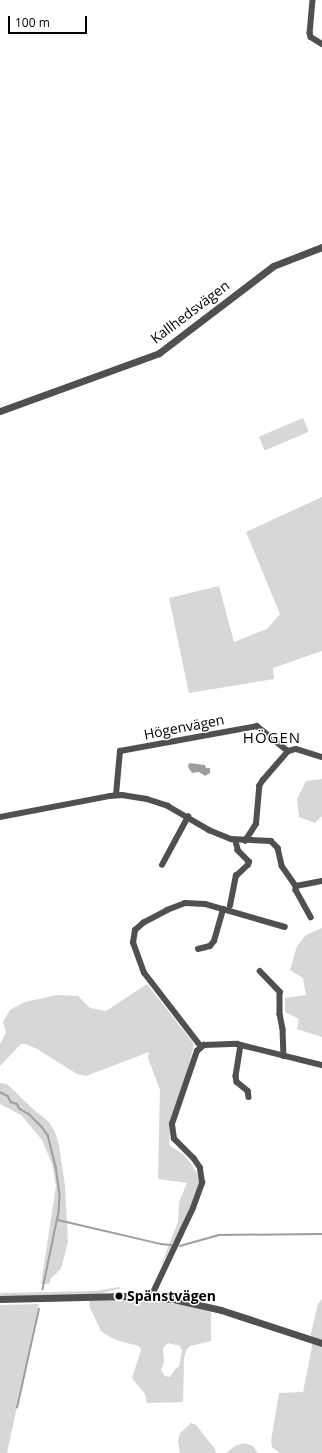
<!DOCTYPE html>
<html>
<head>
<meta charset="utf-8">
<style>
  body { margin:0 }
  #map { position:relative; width:322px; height:1453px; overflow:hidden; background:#fff; font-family:"Open Sans",sans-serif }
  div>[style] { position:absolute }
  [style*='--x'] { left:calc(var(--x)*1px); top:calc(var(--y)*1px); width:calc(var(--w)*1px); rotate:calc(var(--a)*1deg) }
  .green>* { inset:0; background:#d7d7d7; transform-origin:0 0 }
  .water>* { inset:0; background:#9e9e9e }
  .stream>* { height:1.5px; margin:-0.75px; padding:0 0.75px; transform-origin:0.75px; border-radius:0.75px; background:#9e9e9e }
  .minor>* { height:5.5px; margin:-2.75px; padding:0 2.75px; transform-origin:2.75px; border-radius:2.75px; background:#505050 }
  .tertiary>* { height:7px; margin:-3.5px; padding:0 3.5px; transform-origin:3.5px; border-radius:3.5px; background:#505050 }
  .dots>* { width:11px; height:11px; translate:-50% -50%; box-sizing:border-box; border:2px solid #fff; border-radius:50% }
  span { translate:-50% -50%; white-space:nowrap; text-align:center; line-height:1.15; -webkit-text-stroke:3px #fff; paint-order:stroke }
  .street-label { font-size:14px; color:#000 }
  .poi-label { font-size:14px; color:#000; font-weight:700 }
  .left { translate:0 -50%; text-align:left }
  .neighbourhood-label { font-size:15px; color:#000; letter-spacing:1px }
  .scale { position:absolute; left:8px; top:16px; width:79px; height:18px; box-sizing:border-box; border:2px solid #000; border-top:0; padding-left:5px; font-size:12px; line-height:14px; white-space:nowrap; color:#000; -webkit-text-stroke:3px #fff; paint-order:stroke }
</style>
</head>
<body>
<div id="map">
  <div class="green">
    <div style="left:303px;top:418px;width:15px;height:48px;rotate:67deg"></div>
    <div style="clip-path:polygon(322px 497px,322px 651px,273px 668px,274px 679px,189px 693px,169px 598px,219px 586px,234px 642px,267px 629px,280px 614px,246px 532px)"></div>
    <div style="clip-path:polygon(322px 779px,322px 816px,315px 823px,299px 817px,297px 799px,306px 781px)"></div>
    <div style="clip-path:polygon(322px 928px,322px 1037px,297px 1029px,299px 1019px,285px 1012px,285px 998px,306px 995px,303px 978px,290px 970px,297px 946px,306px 935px)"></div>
    <div style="clip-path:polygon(147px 984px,194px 1044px,184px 1086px,171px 1119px,169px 1145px,184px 1155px,192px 1165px,197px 1173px,199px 1184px,185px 1219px,159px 1270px,178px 1222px,179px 1202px,187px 1183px,158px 1179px,160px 1090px,148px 1058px,149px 1052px,86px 1076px,77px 1074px,37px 1049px,26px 1044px,21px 1044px,0 1066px,0 1044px,6px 1033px,3px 1022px,10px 1010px,25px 1002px,57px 995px,78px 996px,90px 1008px,106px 1011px)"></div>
    <div style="clip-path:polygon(0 1083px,7px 1084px,33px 1109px,48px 1121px,55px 1132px,59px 1145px,65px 1186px,68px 1242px,61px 1269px,51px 1278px,49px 1284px,41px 1284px,56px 1186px,52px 1164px,42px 1140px,21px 1115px,0 1104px)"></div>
    <div style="clip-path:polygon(119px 1287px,122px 1288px,99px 1294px,0 1297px,0 1293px,96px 1291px)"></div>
    <div style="clip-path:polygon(322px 1299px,322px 1453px,280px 1453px,272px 1447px,271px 1441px,279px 1393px,303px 1392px,312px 1347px,311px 1333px,318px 1304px)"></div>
    <div style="clip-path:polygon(evenodd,89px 1300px,144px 1300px,184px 1305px,211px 1312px,211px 1341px,190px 1346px,186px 1350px,184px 1358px,183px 1402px,147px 1403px,145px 1394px,132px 1378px,141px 1350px,139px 1346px,119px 1341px,110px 1337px,101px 1331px,90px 1308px,89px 1300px,168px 1343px,180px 1346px,182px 1350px,179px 1367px,176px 1368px,170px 1377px,165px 1376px,161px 1370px,164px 1362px,163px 1348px,168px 1343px)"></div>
    <div style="clip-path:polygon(39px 1304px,7px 1453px,0 1453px,0 1305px)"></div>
    <div style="clip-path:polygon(191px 1423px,196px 1425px,215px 1449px,216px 1453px,180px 1453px,178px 1442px,180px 1433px)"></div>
    <div style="clip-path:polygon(244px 1443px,253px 1446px,258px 1453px,226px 1453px,235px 1446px)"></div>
  </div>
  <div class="water">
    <div style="clip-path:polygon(189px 763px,205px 765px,206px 768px,210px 768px,210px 773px,205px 776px,199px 772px,192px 773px,188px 767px)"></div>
  </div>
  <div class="stream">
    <div style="--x:0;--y:1092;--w:9;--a:27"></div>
    <div style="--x:8;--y:1096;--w:7;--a:63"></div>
    <div style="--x:11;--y:1102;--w:6;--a:18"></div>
    <div style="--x:17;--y:1104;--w:6;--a:59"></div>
    <div style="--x:20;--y:1109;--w:10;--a:29"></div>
    <div style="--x:29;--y:1114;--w:18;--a:45"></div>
    <div style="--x:42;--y:1127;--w:10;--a:53"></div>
    <div style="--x:48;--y:1135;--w:32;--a:76"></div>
    <div style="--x:56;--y:1166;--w:29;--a:82"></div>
    <div style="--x:60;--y:1195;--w:17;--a:93"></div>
    <div style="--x:59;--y:1212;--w:79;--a:101.7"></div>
    <div style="--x:58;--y:1220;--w:106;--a:13.1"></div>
    <div style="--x:161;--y:1244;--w:10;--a:6"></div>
    <div style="--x:180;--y:1246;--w:41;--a:-15.8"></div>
    <div style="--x:219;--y:1235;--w:103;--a:-0.6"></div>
    <div style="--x:17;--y:1408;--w:101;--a:-77.5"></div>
  </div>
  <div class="minor">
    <div style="--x:313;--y:0;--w:33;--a:95"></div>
    <div style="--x:310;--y:33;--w:4;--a:76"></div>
    <div style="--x:311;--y:37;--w:13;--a:32"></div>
    <div style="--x:116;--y:795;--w:44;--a:-84.8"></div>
    <div style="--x:120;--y:751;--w:139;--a:-10.3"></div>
    <div style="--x:257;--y:726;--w:40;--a:39"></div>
    <div style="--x:0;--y:817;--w:112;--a:-10.8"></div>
    <div style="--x:110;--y:796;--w:12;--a:-5"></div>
    <div style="--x:122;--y:795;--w:25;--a:9"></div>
    <div style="--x:147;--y:799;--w:22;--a:18"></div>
    <div style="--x:168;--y:806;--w:48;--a:30.3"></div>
    <div style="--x:209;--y:830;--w:24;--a:22"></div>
    <div style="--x:231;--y:839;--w:40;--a:2.9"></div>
    <div style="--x:271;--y:841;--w:10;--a:45"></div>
    <div style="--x:278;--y:848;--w:18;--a:77"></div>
    <div style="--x:282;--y:866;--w:24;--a:55"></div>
    <div style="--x:296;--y:886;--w:26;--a:-11"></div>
    <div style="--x:245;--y:841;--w:20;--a:-57"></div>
    <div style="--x:256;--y:824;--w:38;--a:-85"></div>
    <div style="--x:259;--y:786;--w:7;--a:-56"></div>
    <div style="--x:263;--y:780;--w:38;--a:-49"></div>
    <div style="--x:288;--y:751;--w:8;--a:-14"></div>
    <div style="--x:296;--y:749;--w:27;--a:17"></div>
    <div style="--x:162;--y:865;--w:55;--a:-61.6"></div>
    <div style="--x:296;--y:886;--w:4;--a:90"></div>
    <div style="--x:296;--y:890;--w:31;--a:61"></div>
    <div style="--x:230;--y:906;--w:31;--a:-79"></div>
    <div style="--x:236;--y:876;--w:16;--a:-43"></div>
    <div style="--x:248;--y:865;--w:3;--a:-72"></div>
    <div style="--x:249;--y:862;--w:16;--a:-135"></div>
    <div style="--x:238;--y:851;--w:11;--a:-105"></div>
    <div style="--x:198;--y:949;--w:12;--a:-14"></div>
    <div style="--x:210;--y:946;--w:6;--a:-51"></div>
    <div style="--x:214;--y:941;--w:33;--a:-74"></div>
    <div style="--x:260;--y:971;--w:29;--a:46"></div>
    <div style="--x:280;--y:992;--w:22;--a:90"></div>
    <div style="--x:280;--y:1014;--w:15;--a:79"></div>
    <div style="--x:283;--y:1029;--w:27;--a:88"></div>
    <div style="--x:241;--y:1045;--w:31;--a:99"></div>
    <div style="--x:236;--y:1076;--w:6;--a:81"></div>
    <div style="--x:237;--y:1082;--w:14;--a:39"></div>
    <div style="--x:248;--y:1091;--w:6;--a:81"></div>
    <div style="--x:201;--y:1047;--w:93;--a:-127.6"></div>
    <div style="--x:144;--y:973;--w:32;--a:-110"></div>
    <div style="--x:133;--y:943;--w:13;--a:-81"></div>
    <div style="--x:135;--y:930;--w:11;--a:-41"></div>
    <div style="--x:143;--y:923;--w:27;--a:-28"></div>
    <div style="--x:167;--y:910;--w:19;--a:-21"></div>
    <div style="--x:185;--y:903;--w:20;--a:3"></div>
    <div style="--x:205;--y:904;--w:83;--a:16"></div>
    <div style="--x:151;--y:1297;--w:98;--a:-64.7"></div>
    <div style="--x:193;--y:1208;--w:27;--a:-70"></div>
    <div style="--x:202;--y:1183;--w:15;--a:-98"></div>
    <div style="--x:200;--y:1168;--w:11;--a:-124"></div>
    <div style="--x:194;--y:1159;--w:28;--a:-135"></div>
    <div style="--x:174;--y:1139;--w:15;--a:-98"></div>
    <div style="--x:172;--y:1124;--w:77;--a:-71.1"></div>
    <div style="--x:197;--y:1051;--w:9;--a:-41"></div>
    <div style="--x:204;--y:1045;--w:33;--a:-2"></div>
    <div style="--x:237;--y:1044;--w:88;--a:13.9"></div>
  </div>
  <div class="tertiary">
    <div style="--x:0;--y:411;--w:169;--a:-20"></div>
    <div style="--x:159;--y:353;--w:143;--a:-37.3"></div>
    <div style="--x:273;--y:266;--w:53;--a:-21.2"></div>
    <div style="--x:0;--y:1299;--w:125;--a:-1.4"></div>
    <div style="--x:125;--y:1296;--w:48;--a:3.6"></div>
    <div style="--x:173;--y:1299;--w:49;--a:12.9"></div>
    <div style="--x:221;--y:1310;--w:106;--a:18.1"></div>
  </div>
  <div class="dots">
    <div style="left:119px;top:1296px;background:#000"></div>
  </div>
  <div class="street-label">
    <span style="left:190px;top:312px;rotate:-37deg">Kallhedsvägen</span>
    <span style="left:184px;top:727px;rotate:-11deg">Högenvägen</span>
  </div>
  <div class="poi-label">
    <span class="left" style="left:127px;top:1296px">Spänstvägen</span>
  </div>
  <div class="neighbourhood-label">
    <span style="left:272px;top:738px">HÖGEN</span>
  </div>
  <div class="scale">100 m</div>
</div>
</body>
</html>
